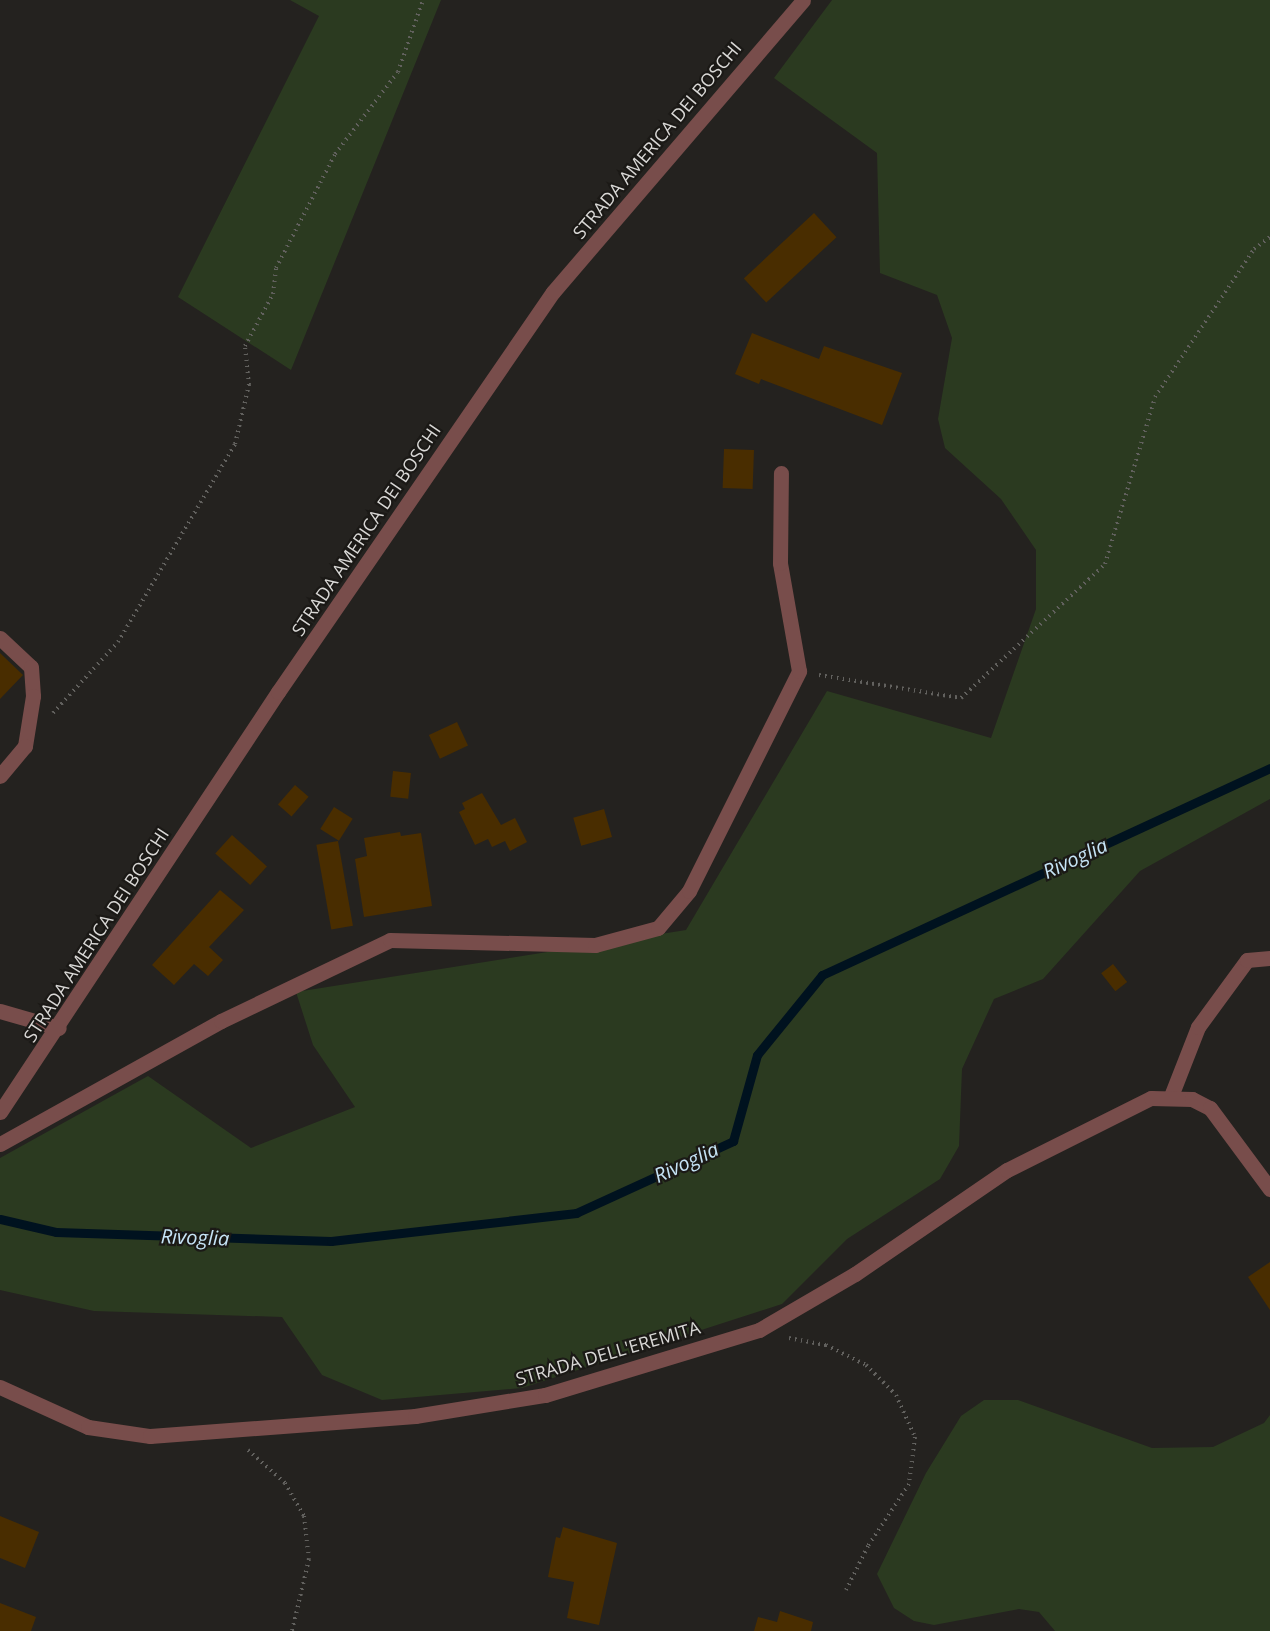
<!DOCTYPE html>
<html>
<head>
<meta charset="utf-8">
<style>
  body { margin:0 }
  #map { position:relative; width:1270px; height:1631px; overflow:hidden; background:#24221f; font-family:"Open Sans",sans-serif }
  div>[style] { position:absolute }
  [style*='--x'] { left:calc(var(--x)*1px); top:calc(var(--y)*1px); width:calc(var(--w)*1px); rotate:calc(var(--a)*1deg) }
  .green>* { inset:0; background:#2b3a20 }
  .stream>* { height:9px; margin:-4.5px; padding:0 4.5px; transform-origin:4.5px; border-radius:4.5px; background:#00121f }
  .building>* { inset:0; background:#492d00; transform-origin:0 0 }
  .path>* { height:4px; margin-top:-2px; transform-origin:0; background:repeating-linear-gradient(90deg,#62615e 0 1.5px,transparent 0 6px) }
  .service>* { height:15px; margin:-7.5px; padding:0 7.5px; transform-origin:7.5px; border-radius:7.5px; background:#784d4b }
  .minor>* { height:15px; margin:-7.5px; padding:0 7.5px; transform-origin:7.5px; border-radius:7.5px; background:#784d4b }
  .tertiary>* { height:15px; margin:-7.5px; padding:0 7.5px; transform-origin:7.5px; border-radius:7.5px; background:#784d4b }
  span { translate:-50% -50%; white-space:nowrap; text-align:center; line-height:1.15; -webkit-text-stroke:4.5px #1b1916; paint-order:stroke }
  .street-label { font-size:18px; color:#d9d8d6 }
  .water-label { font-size:20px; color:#c6e4f6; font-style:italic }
</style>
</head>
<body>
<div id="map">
  <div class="green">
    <div style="clip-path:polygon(290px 0,441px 0,291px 370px,178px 297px,319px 16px)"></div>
    <div style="clip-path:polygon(832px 0,1270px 0,1270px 799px,1140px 871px,1043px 979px,994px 999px,962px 1069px,959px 1146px,940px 1179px,847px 1239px,782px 1304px,522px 1388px,382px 1400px,322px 1375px,282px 1317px,94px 1311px,0 1290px,0 1158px,148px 1076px,251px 1148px,355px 1107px,313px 1045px,296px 992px,686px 930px,827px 691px,991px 738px,1036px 609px,1036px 550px,1001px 499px,945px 448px,938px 419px,952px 338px,937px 295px,880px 273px,877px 153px,774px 78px)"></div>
    <div style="clip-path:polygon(984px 1400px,1018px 1400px,1152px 1448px,1213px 1447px,1264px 1423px,1270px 1415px,1270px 1631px,1055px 1631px,1039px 1612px,1019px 1609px,934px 1625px,914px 1621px,894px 1608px,877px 1574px,926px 1473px,961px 1416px)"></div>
  </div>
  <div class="stream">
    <div style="--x:0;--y:1219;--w:57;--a:13.1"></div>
    <div style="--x:56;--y:1232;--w:275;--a:1.9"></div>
    <div style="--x:331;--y:1241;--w:247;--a:-6.5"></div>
    <div style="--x:576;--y:1213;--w:173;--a:-24.6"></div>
    <div style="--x:733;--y:1141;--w:89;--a:-74.4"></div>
    <div style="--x:757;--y:1055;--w:103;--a:-50.9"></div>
    <div style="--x:822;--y:975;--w:494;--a:-24.8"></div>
  </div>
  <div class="building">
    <div style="left:814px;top:213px;width:33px;height:96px;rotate:47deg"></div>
    <div style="clip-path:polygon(752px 333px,819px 359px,824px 346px,902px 373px,882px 425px,761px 379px,759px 384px,735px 374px)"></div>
    <div style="left:724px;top:449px;width:30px;height:39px;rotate:2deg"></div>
    <div style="clip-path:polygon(0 653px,23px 675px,0 699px)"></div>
    <div style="left:457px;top:722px;width:26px;height:31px;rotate:65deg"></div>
    <div style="left:393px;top:771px;width:18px;height:26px;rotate:6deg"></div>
    <div style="left:295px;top:785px;width:18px;height:26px;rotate:41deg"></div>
    <div style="clip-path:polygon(482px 793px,501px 825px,515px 818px,527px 842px,510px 851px,505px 841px,492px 847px,488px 839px,475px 845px,459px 812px,465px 809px,462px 803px)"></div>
    <div style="left:334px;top:807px;width:22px;height:26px;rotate:32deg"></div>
    <div style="left:604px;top:809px;width:29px;height:32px;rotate:74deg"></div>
    <div style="clip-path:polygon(400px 832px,401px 836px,421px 833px,432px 906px,364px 917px,355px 859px,367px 856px,364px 838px)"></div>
    <div style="left:232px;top:835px;width:47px;height:25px;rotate:42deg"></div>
    <div style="left:338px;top:841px;width:86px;height:22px;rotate:80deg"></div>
    <div style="clip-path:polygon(220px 890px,244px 910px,209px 947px,223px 960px,208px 976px,194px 964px,174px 985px,152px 965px)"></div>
    <div style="left:1113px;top:964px;width:23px;height:15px;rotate:52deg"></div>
    <div style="clip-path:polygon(1270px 1262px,1270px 1310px,1248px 1277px)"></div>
    <div style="clip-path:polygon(0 1516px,39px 1532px,25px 1568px,0 1558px)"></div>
    <div style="clip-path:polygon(563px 1527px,617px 1543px,599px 1625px,567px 1618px,574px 1582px,548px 1577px,556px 1537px,560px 1538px)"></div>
    <div style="clip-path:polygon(0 1603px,36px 1617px,31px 1631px,0 1631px)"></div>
    <div style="clip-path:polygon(780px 1611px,813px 1622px,811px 1631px,754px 1631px,758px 1617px,777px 1622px)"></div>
  </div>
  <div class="path">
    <div style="--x:819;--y:675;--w:144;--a:9.2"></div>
    <div style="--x:961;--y:698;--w:197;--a:-42.9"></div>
    <div style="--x:1105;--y:564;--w:174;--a:-73.3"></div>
    <div style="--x:1155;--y:397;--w:178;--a:-56.2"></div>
    <div style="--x:1254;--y:249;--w:20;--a:-37"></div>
    <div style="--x:53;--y:713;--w:96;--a:-47.5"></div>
    <div style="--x:118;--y:642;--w:230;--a:-59.4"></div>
    <div style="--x:235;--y:444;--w:61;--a:-76.7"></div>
    <div style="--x:249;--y:385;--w:39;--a:-96"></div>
    <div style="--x:245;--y:346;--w:59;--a:-61.7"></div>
    <div style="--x:273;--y:294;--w:26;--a:-83"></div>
    <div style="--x:276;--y:268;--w:128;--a:-62.6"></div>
    <div style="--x:335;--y:154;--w:103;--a:-52.5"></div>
    <div style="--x:398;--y:72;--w:76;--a:-70.9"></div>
    <div style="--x:789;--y:1338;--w:38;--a:11"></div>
    <div style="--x:826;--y:1345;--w:45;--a:26.6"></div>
    <div style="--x:866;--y:1365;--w:42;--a:45"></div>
    <div style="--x:896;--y:1395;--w:46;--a:65.7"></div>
    <div style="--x:915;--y:1437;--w:47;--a:97.3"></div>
    <div style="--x:909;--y:1484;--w:74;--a:123.5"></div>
    <div style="--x:868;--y:1546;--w:49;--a:116.6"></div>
    <div style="--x:248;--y:1450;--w:50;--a:41.7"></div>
    <div style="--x:285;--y:1483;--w:38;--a:60"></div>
    <div style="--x:304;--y:1516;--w:43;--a:83.4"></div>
    <div style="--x:309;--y:1559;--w:74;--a:103.3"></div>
  </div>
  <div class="service">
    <div style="--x:0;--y:638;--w:42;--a:43.1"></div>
    <div style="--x:31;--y:667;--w:29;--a:86"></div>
    <div style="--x:33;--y:696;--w:51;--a:99.1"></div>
    <div style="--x:25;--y:746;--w:39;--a:130"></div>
    <div style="--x:0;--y:1011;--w:61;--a:16.1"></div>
    <div style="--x:0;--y:1144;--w:253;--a:-29.1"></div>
    <div style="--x:221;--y:1021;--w:187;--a:-25.6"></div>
    <div style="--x:390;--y:940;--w:205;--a:1.4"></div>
    <div style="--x:595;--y:945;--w:65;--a:-15.1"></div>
    <div style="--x:658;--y:928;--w:48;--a:-50"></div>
    <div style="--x:689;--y:891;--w:246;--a:-63.4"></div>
    <div style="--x:799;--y:671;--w:110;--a:-100"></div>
    <div style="--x:780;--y:563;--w:90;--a:-89.4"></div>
  </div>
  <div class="minor">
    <div style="--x:1171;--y:1096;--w:74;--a:-68.6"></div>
    <div style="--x:1198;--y:1027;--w:83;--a:-53.8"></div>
    <div style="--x:1247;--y:960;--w:23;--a:-5"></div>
    <div style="--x:0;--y:1387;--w:97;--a:24.4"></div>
    <div style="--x:88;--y:1427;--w:63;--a:8.3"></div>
    <div style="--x:150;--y:1436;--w:266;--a:-4.3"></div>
    <div style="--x:415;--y:1416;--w:132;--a:-9.2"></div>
    <div style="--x:545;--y:1395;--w:224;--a:-16.9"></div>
    <div style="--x:759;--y:1330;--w:111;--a:-30.3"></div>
    <div style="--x:855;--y:1274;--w:184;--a:-34.4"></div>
    <div style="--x:1007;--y:1170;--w:161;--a:-26.6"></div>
    <div style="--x:1151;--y:1098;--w:41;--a:1.4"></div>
    <div style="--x:1192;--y:1099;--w:20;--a:27"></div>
    <div style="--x:1210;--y:1108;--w:101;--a:53.5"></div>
  </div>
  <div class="tertiary">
    <div style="--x:0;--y:1112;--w:504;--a:-56.5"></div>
    <div style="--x:278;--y:692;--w:485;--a:-55.5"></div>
    <div style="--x:553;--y:292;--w:384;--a:-49.4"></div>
  </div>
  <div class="street-label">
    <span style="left:657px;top:140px;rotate:-50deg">STRADA AMERICA DEI BOSCHI</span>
    <span style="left:366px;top:530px;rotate:-56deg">STRADA AMERICA DEI BOSCHI</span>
    <span style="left:96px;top:935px;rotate:-57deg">STRADA AMERICA DEI BOSCHI</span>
    <span style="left:608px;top:1353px;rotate:-16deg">STRADA DELL'EREMITA</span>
  </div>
  <div class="water-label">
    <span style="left:1075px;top:858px;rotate:-25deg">Rivoglia</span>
    <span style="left:686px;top:1162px;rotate:-25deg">Rivoglia</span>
    <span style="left:195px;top:1237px;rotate:2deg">Rivoglia</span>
  </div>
</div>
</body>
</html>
